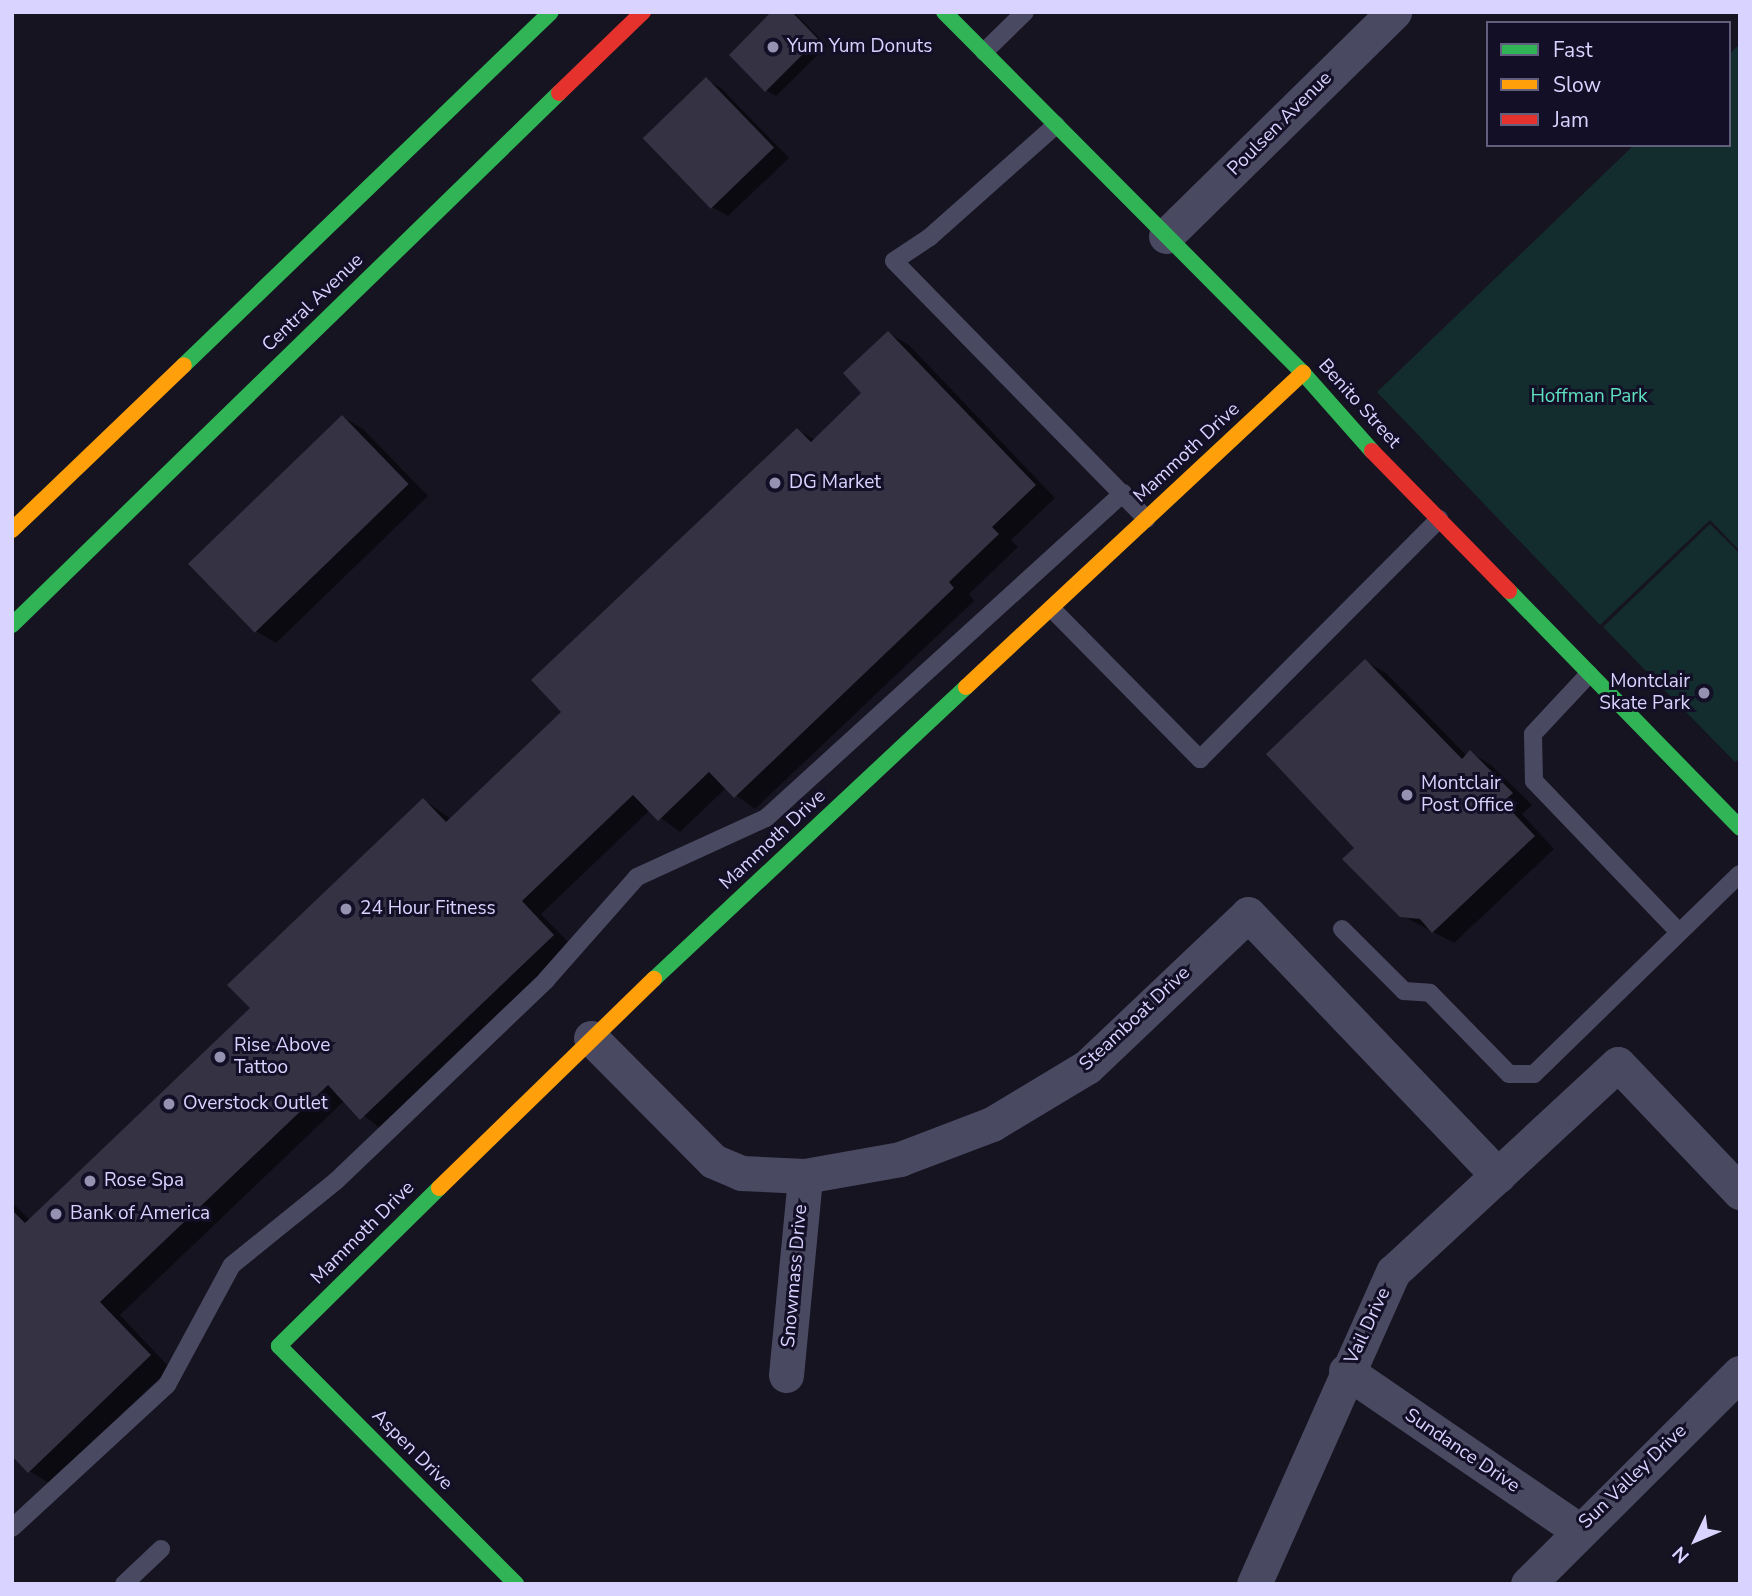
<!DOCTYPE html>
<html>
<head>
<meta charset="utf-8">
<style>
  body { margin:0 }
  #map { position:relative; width:1752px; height:1596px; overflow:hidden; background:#161421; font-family:"Nunito Sans",sans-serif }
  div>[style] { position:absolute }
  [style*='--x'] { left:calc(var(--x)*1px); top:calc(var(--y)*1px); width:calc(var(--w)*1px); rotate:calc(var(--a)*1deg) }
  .green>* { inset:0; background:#132c2d }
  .shadow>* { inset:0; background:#0007 }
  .building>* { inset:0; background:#343243; transform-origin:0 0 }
  .lane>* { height:18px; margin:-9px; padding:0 9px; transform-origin:9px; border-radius:9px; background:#4a4962 }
  .street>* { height:35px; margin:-17.5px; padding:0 17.5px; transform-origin:17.5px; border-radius:17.5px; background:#4a4962 }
  .fast>* { height:16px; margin:-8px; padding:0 8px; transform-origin:8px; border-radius:8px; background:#30b455 }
  .slow>* { height:16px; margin:-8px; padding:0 8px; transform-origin:8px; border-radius:8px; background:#ff9f0a }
  .jam>* { height:16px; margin:-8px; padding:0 8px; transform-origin:8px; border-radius:8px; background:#e5322d }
  .dots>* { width:19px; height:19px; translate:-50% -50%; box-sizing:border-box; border:4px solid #130f26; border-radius:50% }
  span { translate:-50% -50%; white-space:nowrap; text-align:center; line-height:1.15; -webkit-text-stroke:6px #130f26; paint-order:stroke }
  .poi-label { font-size:19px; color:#d9d4ff }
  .left { translate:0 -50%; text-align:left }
  .right { translate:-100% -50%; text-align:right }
  .street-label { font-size:19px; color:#d9d4ff }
  .park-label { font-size:19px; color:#5fe0c0 }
  .frame { position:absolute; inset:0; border:14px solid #d9d4ff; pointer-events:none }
  .legend { position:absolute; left:1486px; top:21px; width:245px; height:126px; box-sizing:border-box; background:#130f26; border:2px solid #625e7d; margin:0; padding:9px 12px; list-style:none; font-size:21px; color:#d9d4ff }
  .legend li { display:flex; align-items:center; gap:14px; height:35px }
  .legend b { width:35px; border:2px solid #625e7d }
  .north { position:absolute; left:1661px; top:1505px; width:70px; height:70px; -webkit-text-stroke:5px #130f26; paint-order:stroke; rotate:226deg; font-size:19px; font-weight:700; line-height:28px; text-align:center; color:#d9d4ff }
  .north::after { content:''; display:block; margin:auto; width:24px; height:32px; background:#d9d4ff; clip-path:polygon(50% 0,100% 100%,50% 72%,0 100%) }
</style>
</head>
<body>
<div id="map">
  <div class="green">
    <div style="clip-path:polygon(1740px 44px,1740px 551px,1710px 520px,1600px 625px,1377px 392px,1634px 145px,1729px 145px,1729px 54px)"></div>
    <div style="clip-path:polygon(1710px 524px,1740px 554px,1740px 759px,1735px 762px,1603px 627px)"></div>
  </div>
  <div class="shadow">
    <div style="clip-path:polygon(774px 12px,794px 12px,827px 46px,776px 96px,766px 90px)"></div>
    <div style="clip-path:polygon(706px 79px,721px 88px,789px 158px,728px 216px,712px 207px)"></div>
    <div style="clip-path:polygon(888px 333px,909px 345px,1055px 498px,1011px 540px,1018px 547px,969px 594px,974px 601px,755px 809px,726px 788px,680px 832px,650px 810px,541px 914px,574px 948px,382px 1130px,345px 1100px,120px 1315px,170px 1368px,49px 1483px,29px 1471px,12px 1454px,12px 1202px,30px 1220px,252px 1008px,424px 800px,451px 819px,563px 712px,797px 430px,815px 440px,864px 393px)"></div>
    <div style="clip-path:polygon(343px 417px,363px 429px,428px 496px,276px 643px,256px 631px)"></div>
    <div style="clip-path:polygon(1366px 662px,1386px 673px,1467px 756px,1471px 753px,1491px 765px,1532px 805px,1522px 814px,1554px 849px,1454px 943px,1401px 915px,1356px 848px)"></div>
  </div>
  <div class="building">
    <div style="clip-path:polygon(771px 12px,792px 12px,818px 39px,765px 92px,729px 55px)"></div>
    <div style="left:706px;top:77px;width:98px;height:88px;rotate:46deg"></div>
    <div style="clip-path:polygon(888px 331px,1036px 485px,992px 527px,999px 534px,949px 582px,954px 588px,734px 798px,709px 772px,658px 821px,633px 795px,522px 901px,554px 935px,360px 1120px,328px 1085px,100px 1302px,151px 1355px,28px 1473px,12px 1456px,12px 1210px,25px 1223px,250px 1008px,227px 985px,423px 798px,446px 822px,561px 712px,531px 680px,797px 428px,811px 442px,861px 393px,843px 373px)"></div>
    <div style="left:342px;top:415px;width:96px;height:214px;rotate:46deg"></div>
    <div style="clip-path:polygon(1365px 659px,1462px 759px,1470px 750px,1513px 793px,1503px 802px,1535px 836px,1432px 933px,1420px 919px,1400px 917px,1342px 859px,1354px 848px,1266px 754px)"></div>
  </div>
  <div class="lane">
    <div style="--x:984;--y:52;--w:57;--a:-44.3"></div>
    <div style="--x:1056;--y:125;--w:169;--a:138.4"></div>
    <div style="--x:930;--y:237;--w:43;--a:146.3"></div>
    <div style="--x:894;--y:261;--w:361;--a:45.6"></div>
    <div style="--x:1052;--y:609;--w:211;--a:45.4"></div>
    <div style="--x:1200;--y:759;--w:339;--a:-45.1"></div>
    <div style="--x:1589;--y:674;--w:82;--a:133"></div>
    <div style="--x:1533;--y:734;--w:47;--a:88.8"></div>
    <div style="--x:1534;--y:781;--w:209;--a:46.2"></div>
    <div style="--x:1342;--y:929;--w:88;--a:45"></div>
    <div style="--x:1404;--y:991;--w:26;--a:4"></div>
    <div style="--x:1430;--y:993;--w:113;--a:45.7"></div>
    <div style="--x:1509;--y:1074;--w:25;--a:0"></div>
    <div style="--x:1534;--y:1074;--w:287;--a:-44.2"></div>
    <div style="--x:12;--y:1528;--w:211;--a:-42.7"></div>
    <div style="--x:167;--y:1385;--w:136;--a:-61.6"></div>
    <div style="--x:232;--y:1265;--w:134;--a:-38.9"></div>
    <div style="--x:336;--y:1181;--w:291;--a:-43.7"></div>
    <div style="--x:546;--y:980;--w:137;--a:-48.5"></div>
    <div style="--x:637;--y:877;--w:142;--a:-24.6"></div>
    <div style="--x:766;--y:818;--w:483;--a:-42.3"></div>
    <div style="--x:124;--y:1584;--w:51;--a:-43.4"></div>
  </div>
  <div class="street">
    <div style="--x:1166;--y:236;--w:320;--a:-44.5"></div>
    <div style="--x:591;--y:1038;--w:173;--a:45.2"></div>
    <div style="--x:713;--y:1161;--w:30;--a:23"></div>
    <div style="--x:741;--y:1173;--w:64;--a:2.7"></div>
    <div style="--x:805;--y:1176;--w:97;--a:-10.1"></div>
    <div style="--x:900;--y:1159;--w:98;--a:-20.8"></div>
    <div style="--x:992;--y:1124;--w:111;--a:-31"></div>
    <div style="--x:1087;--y:1067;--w:222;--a:-43.5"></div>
    <div style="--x:1248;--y:914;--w:362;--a:46.3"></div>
    <div style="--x:1346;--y:1371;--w:281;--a:34.4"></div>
    <div style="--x:786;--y:1375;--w:200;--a:-84.5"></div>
    <div style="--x:1254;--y:1584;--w:342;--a:-66"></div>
    <div style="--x:1393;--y:1272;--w:306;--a:-42.8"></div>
    <div style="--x:1618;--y:1064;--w:177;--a:46.4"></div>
    <div style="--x:1528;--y:1584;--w:299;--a:-44.9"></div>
  </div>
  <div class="fast">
    <div style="--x:944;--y:12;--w:509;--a:45.16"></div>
    <div style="--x:1303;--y:373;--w:104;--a:48.5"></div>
    <div style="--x:184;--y:365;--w:509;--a:-43.89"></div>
    <div style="--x:1509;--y:591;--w:331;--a:45.7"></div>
    <div style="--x:12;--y:625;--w:763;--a:-44.2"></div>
    <div style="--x:654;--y:979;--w:427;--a:-43.1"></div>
    <div style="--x:439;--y:1188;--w:225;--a:135.4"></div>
    <div style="--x:279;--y:1346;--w:336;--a:45.1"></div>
  </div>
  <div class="slow">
    <div style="--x:12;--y:530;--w:238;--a:-43.8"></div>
    <div style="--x:966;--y:687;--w:461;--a:-43"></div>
    <div style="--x:439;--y:1188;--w:300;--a:-44.2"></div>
  </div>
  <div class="jam">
    <div style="--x:559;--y:93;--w:117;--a:-44"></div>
    <div style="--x:1372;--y:451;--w:196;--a:45.6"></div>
  </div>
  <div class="dots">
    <div style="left:773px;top:47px;background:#9591b1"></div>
    <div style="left:775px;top:483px;background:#9591b1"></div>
    <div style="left:1704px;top:693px;background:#9591b1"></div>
    <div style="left:1407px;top:795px;background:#9591b1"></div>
    <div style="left:346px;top:909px;background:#9591b1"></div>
    <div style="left:220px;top:1057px;background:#9591b1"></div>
    <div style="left:169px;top:1104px;background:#9591b1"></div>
    <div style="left:90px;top:1181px;background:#9591b1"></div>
    <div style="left:56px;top:1214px;background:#9591b1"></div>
  </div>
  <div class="poi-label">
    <span class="left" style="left:787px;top:47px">Yum Yum Donuts</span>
    <span class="left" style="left:789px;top:483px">DG Market</span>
    <span class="right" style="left:1690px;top:693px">Montclair<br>Skate Park</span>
    <span class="left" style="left:1421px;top:795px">Montclair<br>Post Office</span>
    <span class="left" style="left:360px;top:909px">24 Hour Fitness</span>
    <span class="left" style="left:234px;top:1057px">Rise Above<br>Tattoo</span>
    <span class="left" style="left:183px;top:1104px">Overstock Outlet</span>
    <span class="left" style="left:104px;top:1181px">Rose Spa</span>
    <span class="left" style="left:70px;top:1214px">Bank of America</span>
  </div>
  <div class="street-label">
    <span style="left:1280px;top:124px;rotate:-45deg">Poulsen Avenue</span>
    <span style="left:313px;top:303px;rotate:-44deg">Central Avenue</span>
    <span style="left:1359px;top:404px;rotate:48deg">Benito Street</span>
    <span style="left:1187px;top:453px;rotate:-43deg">Mammoth Drive</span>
    <span style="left:773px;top:840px;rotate:-43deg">Mammoth Drive</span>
    <span style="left:1135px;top:1019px;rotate:-43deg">Steamboat Drive</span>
    <span style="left:363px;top:1233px;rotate:-45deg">Mammoth Drive</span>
    <span style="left:795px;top:1276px;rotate:-85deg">Snowmass Drive</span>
    <span style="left:1368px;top:1326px;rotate:-65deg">Vail Drive</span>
    <span style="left:412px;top:1450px;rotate:45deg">Aspen Drive</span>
    <span style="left:1462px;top:1451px;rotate:34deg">Sundance Drive</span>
    <span style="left:1633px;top:1477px;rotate:-44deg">Sun Valley Drive</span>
  </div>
  <div class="park-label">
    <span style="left:1589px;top:397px">Hoffman Park</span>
  </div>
  <div class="frame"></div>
  <ul class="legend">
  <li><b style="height:9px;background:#30b455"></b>Fast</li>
  <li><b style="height:9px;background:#ff9f0a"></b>Slow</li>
  <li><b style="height:9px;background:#e5322d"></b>Jam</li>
  </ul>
  <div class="north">N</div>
</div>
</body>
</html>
